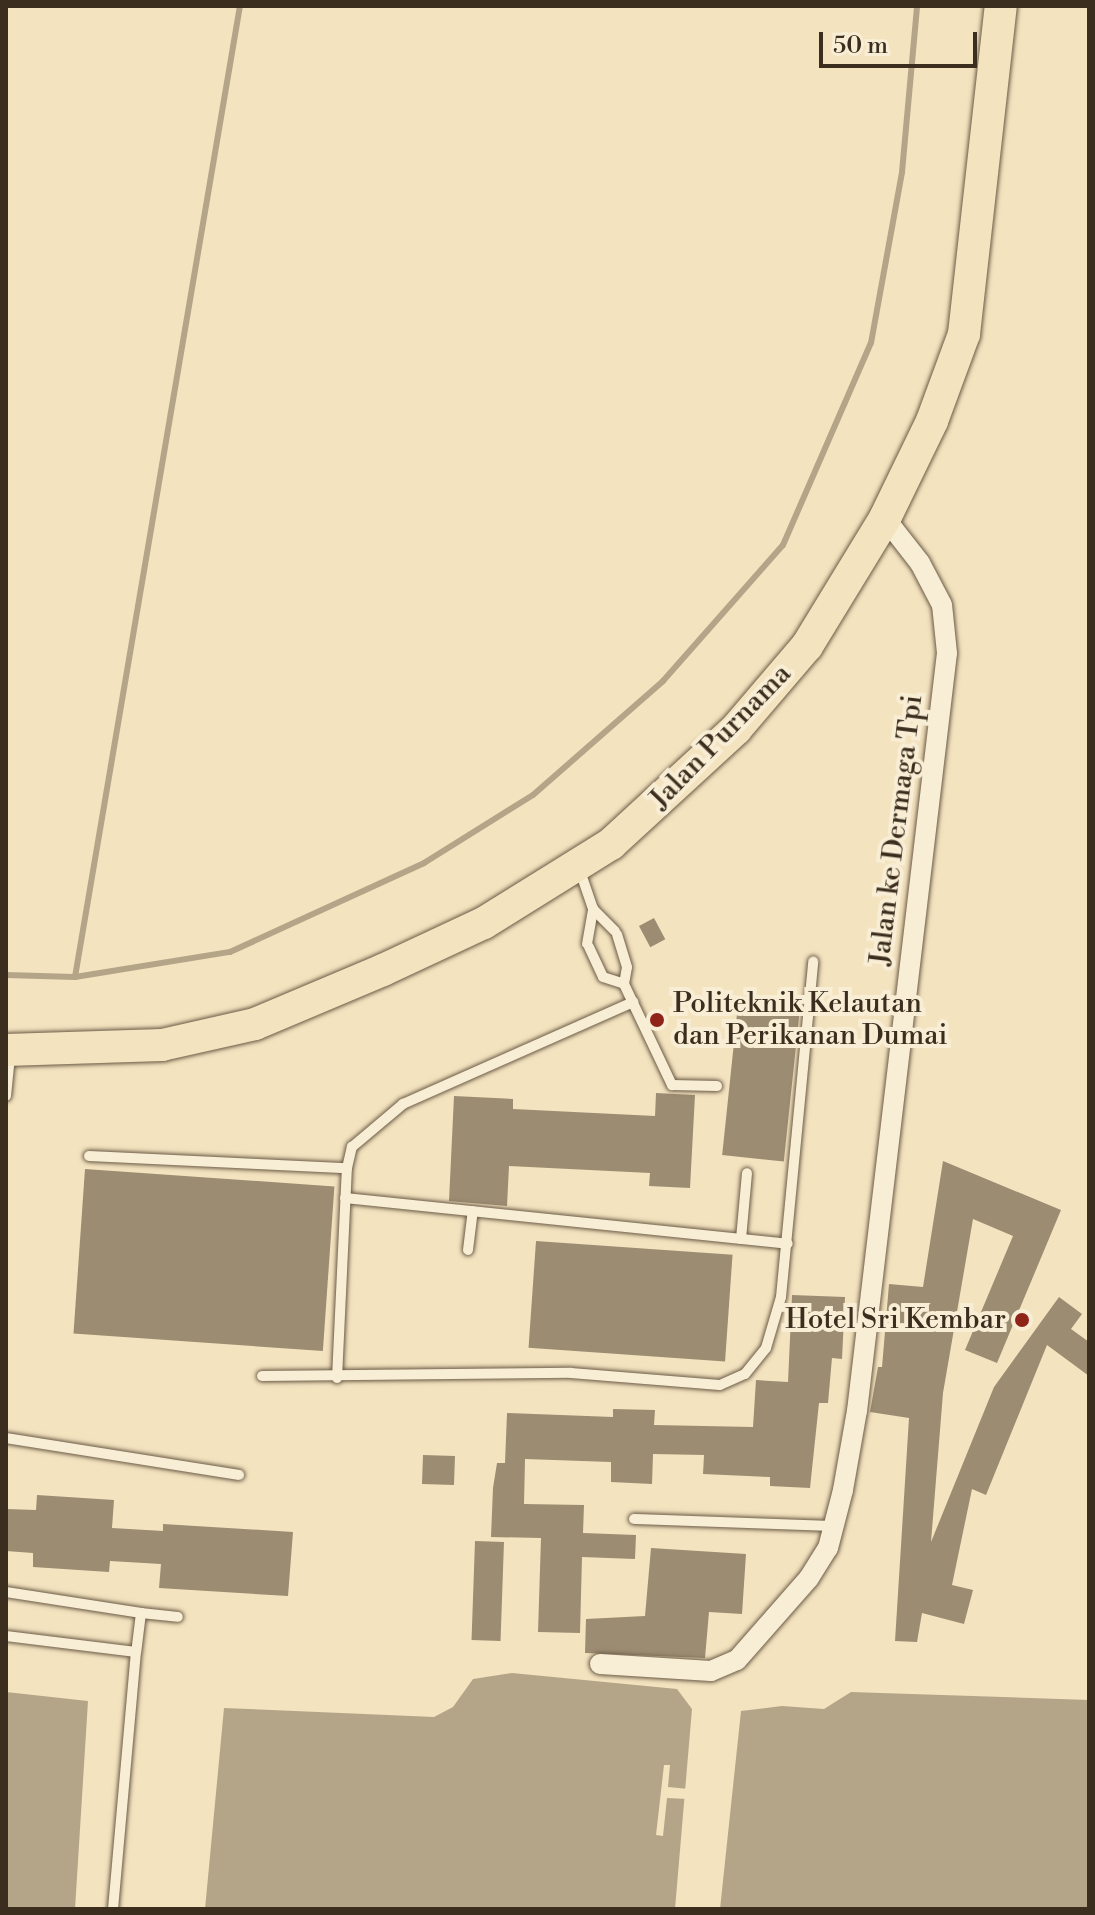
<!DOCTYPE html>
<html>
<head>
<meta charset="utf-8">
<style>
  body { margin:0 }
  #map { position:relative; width:1095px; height:1915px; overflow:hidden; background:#f4e3bf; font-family:"Libre Bodoni",serif }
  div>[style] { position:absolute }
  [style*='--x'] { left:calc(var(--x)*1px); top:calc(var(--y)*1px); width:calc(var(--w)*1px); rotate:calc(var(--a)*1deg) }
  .water>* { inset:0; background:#b5a588 }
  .pier>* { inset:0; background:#f4e3bf }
  .stream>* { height:6px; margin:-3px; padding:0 3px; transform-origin:3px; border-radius:3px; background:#b5a588 }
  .building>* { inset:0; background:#9c8c72; transform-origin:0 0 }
  .roads { filter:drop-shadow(0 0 2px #6a5b46) drop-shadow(0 0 2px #6a5b46) }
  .service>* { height:10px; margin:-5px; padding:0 5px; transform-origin:5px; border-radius:5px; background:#f8edd5 }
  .minor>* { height:20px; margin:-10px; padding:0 10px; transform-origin:10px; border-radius:10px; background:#f8edd5 }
  .primary>* { height:32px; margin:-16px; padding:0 16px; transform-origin:16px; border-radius:16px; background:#f4e3bf }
  .dots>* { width:22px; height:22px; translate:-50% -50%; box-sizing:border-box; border:4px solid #f8edd5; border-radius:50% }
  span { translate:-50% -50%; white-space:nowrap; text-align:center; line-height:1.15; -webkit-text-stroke:8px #f8edd5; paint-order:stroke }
  .street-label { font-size:28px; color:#3c2e1e }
  .poi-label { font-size:28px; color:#3c2e1e }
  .left { translate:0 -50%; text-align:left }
  .right { translate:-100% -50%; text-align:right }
  .frame { position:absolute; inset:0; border:8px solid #3c2e1e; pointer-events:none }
  .scale { position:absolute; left:819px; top:32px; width:158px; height:36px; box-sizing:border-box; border:4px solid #3c2e1e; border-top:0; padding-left:10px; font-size:24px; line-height:28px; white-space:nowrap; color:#3c2e1e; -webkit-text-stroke:6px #f8edd5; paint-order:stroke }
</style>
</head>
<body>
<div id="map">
  <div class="water">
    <div style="clip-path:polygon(512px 1673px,677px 1689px,692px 1709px,675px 1909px,205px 1909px,224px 1708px,434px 1717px,453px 1707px,473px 1679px)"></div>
    <div style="clip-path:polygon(6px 1692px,88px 1701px,75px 1909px,6px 1909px)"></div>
    <div style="clip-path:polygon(851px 1692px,1089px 1700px,1089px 1909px,720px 1909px,741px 1711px,782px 1706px,824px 1709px)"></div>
  </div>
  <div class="pier">
    <div style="clip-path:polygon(664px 1765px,670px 1765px,668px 1787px,689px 1789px,687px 1799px,667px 1798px,663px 1836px,656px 1835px)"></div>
  </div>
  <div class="stream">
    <div style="--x:6;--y:975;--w:69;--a:1.7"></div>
    <div style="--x:75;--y:977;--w:157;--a:-9.2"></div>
    <div style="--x:230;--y:952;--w:213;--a:-24.6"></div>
    <div style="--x:424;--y:863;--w:128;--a:-32"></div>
    <div style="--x:533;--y:795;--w:173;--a:-41.2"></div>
    <div style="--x:663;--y:681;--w:181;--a:-48.6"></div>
    <div style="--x:783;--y:545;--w:220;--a:-66.5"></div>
    <div style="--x:871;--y:343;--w:174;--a:-79.7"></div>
    <div style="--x:902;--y:172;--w:167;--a:-84.8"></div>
    <div style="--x:75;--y:977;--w:985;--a:-80.36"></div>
  </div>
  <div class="building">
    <div style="left:654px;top:918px;width:24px;height:17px;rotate:62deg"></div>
    <div style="left:739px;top:995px;width:62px;height:161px;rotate:6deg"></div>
    <div style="clip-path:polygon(656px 1093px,695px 1095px,690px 1188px,649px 1186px,650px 1173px,509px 1166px,507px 1206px,449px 1201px,454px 1096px,513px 1099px,513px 1109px,655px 1116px)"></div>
    <div style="clip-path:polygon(943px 1161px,1061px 1210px,997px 1363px,965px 1350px,1013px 1236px,973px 1219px,943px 1393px,931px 1542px,994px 1387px,1059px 1297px,1082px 1314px,1071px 1329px,1089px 1342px,1089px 1376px,1047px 1345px,986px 1495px,972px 1489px,952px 1585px,973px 1590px,964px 1624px,922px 1613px,917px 1642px,895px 1641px,909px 1418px,870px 1412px,878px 1367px,882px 1367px,889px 1284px,923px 1287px)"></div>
    <div style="left:85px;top:1169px;width:250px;height:165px;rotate:4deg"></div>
    <div style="left:536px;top:1241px;width:197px;height:107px;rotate:4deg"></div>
    <div style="clip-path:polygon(792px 1295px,845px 1297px,842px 1359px,832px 1358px,828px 1403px,819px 1403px,810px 1488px,770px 1486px,770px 1477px,703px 1474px,704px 1455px,653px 1454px,652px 1484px,611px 1482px,611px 1462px,525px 1459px,524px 1504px,584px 1505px,583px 1533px,636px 1535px,635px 1559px,582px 1557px,580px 1633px,538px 1632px,541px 1538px,491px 1537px,493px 1488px,497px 1463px,505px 1463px,507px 1413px,613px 1417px,613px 1409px,655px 1410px,654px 1425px,753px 1427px,756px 1380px,788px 1382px)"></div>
    <div style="left:423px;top:1455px;width:32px;height:29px;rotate:2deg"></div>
    <div style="clip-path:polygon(37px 1495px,114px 1500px,112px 1528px,163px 1531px,163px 1524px,293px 1532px,288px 1596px,159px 1588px,161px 1564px,110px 1561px,109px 1572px,33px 1567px,33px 1553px,6px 1551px,6px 1509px,36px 1510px)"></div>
    <div style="left:475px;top:1541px;width:29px;height:99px;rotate:2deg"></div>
    <div style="clip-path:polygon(651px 1548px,746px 1554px,742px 1614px,709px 1612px,705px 1658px,585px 1653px,586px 1619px,645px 1616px)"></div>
  </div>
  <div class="roads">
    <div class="service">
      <div style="--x:579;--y:868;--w:43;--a:71.1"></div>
      <div style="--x:587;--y:944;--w:36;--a:-80"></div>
      <div style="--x:593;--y:909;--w:31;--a:45"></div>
      <div style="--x:589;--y:947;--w:33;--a:65"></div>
      <div style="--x:603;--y:977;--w:22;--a:18"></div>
      <div style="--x:624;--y:984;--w:17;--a:-80"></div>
      <div style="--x:627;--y:967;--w:34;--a:-107"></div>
      <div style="--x:624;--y:984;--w:112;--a:64.6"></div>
      <div style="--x:672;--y:1085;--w:45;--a:1.3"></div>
      <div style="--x:6;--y:1096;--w:40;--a:-84.3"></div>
      <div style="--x:89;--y:1156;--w:258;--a:2.7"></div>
      <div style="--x:345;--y:1198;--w:445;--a:5.9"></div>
      <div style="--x:741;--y:1239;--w:66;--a:-84.8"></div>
      <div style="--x:468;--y:1250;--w:39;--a:-83"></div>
      <div style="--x:262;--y:1376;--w:309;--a:-0.6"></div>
      <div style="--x:571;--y:1373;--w:149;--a:4.6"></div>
      <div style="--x:720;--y:1385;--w:27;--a:-24"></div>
      <div style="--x:745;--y:1374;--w:33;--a:-51"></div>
      <div style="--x:766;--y:1348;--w:53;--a:-73.6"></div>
      <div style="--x:781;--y:1297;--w:337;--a:-84.5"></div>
      <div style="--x:337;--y:1378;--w:210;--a:-87.3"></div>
      <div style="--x:347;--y:1168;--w:22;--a:-77"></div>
      <div style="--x:352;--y:1147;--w:67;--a:-40.1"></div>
      <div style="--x:403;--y:1104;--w:252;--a:-23.9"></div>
      <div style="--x:6;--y:1438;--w:236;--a:9"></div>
      <div style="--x:634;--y:1519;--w:200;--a:2"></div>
      <div style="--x:6;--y:1592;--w:137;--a:8.8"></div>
      <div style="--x:141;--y:1613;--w:39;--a:97"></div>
      <div style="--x:136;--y:1652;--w:131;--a:-173"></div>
      <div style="--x:141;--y:1613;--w:37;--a:6"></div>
      <div style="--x:113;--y:1909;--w:258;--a:-84.9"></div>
    </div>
    <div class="minor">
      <div style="--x:600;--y:1664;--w:111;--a:3.6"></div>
      <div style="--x:711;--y:1671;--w:28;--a:-23"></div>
      <div style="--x:737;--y:1660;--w:109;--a:-48.7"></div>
      <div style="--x:809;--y:1578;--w:36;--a:-58"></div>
      <div style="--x:828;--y:1548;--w:60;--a:-75.5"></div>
      <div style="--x:843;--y:1490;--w:80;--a:-80"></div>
      <div style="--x:857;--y:1411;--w:763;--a:-83.23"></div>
      <div style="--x:947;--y:653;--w:48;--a:-95.9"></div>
      <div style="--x:942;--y:605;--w:47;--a:-117.6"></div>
      <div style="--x:920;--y:563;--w:57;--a:-127.9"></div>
    </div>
    <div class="primary">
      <div style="--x:6;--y:1050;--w:156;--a:-1.8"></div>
      <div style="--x:162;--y:1045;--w:95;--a:-12.7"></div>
      <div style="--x:255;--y:1024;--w:139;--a:-22.9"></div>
      <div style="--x:383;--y:970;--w:111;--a:-25"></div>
      <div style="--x:484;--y:923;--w:150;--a:-31.9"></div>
      <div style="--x:611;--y:844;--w:170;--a:-42.6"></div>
      <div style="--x:736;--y:729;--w:109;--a:-49.5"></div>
      <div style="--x:807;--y:646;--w:150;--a:-58.6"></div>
      <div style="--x:885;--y:518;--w:108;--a:-64.1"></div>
      <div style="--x:932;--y:421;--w:93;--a:-69.8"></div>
      <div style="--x:964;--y:334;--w:330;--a:-83.6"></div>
    </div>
  </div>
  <div class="dots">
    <div style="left:657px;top:1020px;background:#8f2418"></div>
    <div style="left:1022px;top:1320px;background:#8f2418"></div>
  </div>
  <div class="street-label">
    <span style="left:721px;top:737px;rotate:-46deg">Jalan Purnama</span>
    <span style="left:897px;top:830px;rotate:-83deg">Jalan ke Dermaga Tpi</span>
  </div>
  <div class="poi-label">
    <span class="left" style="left:673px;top:1020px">Politeknik Kelautan<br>dan Perikanan Dumai</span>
    <span class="right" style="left:1006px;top:1320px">Hotel Sri Kembar</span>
  </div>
  <div class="frame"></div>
  <div class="scale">50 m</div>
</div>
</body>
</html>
